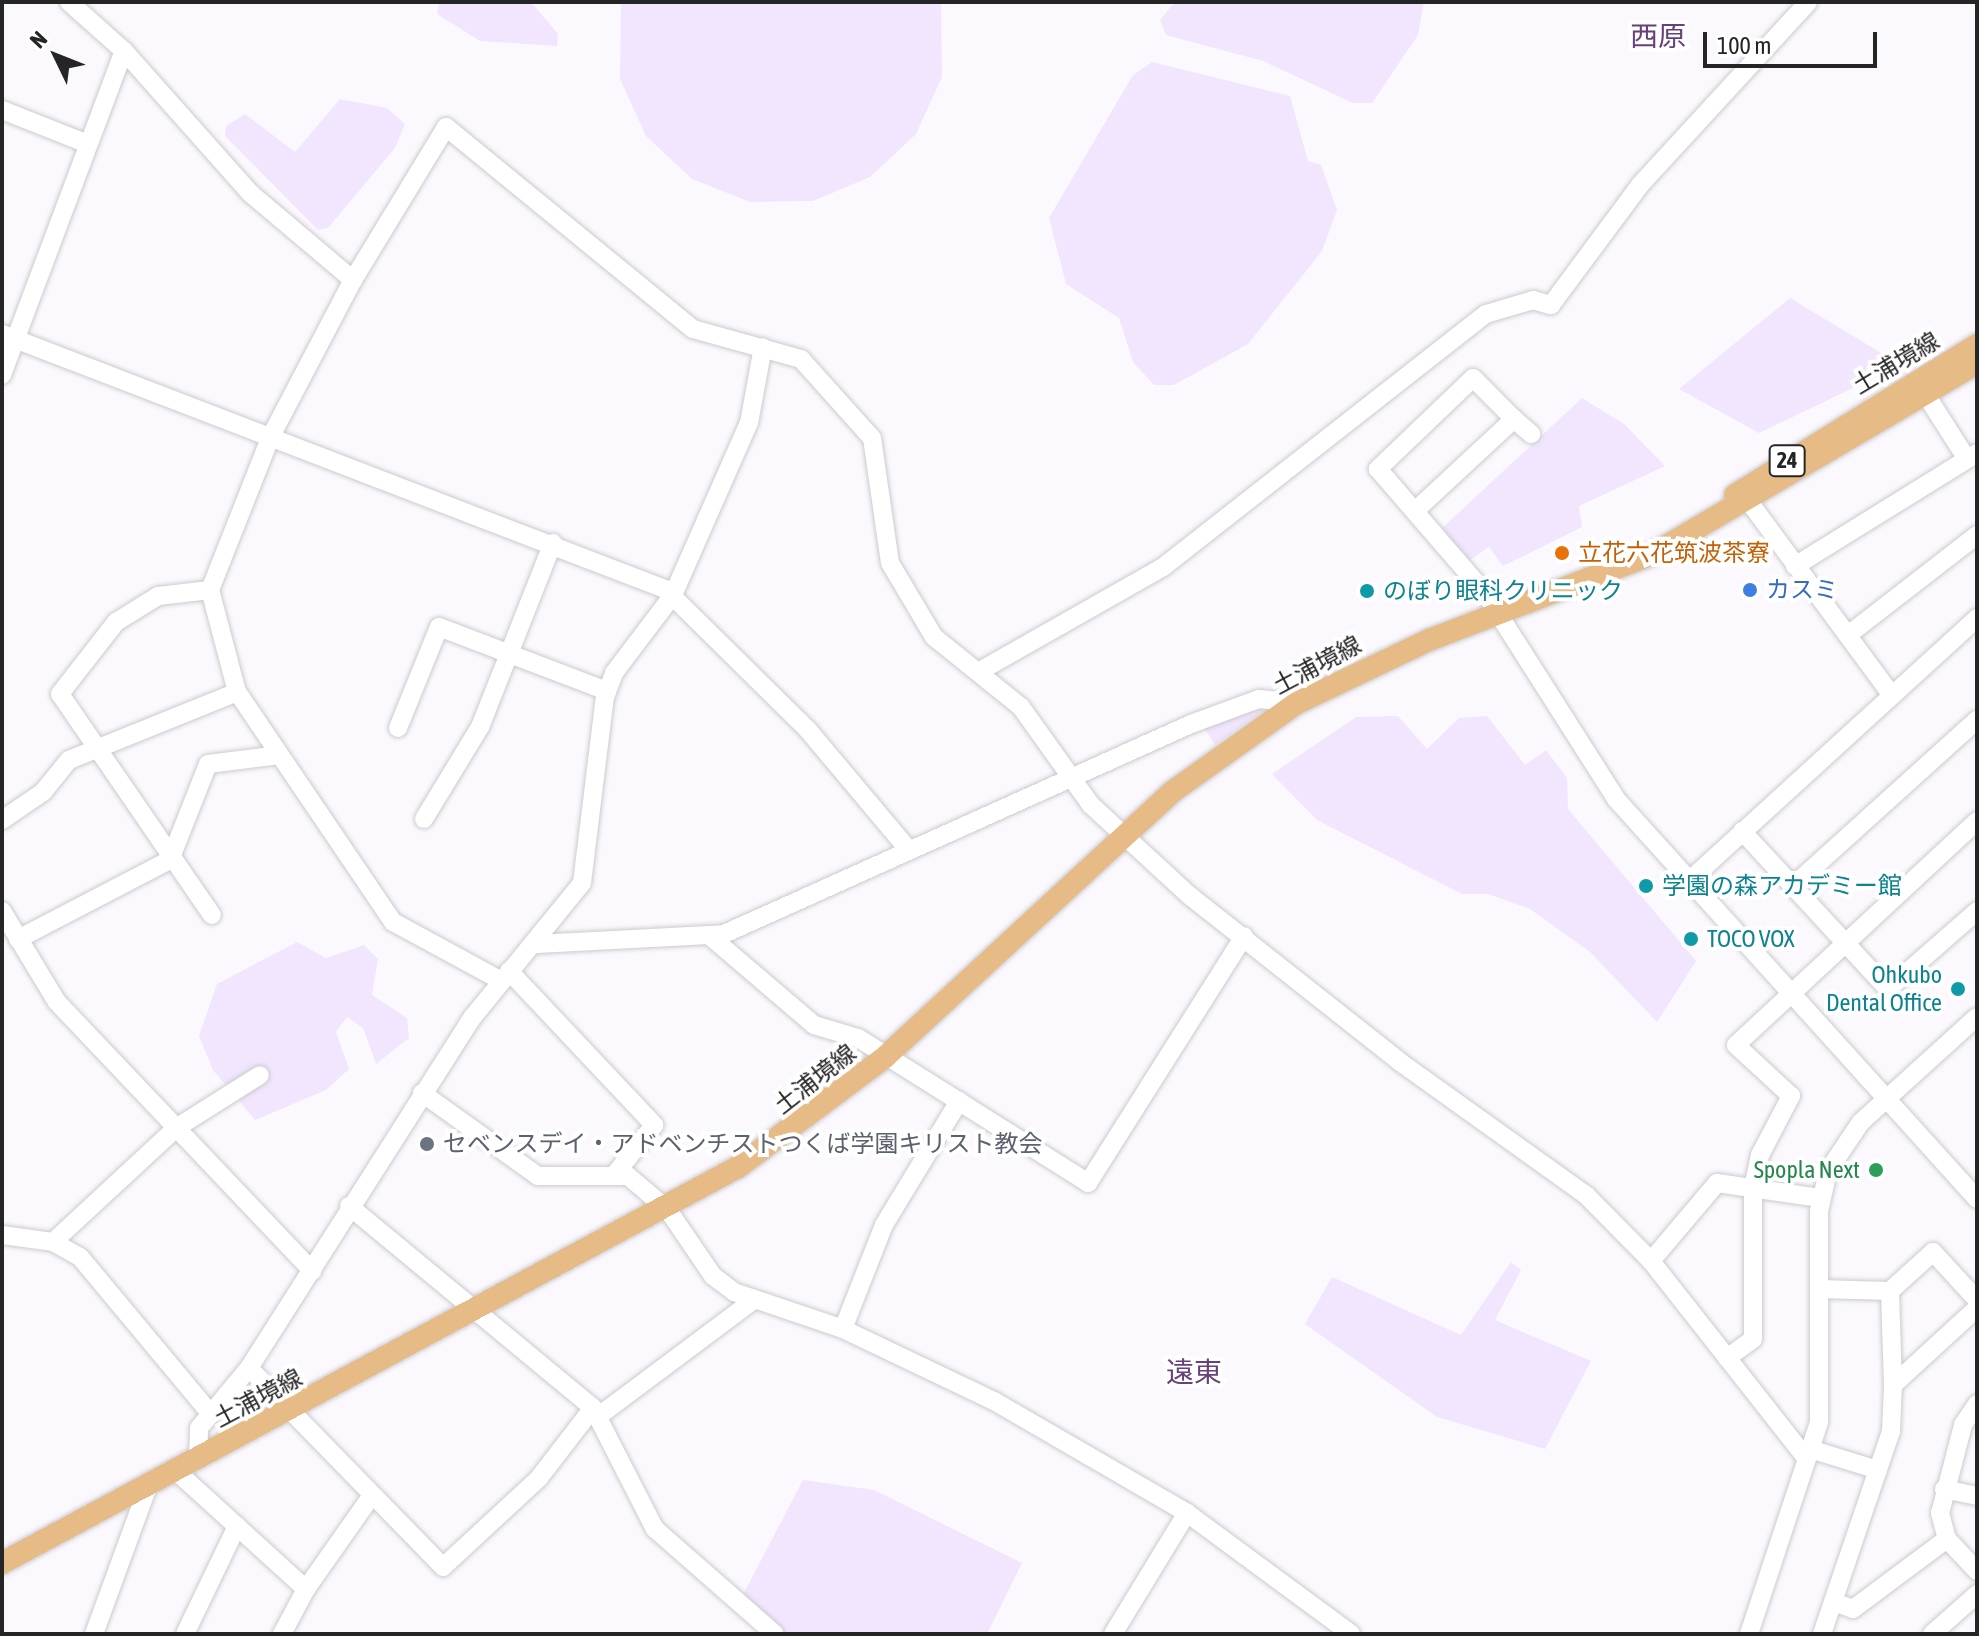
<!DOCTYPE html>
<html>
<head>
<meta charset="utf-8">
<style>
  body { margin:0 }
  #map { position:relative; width:1979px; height:1636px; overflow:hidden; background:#fbf9fd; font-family:"Asap Condensed","Noto Sans JP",sans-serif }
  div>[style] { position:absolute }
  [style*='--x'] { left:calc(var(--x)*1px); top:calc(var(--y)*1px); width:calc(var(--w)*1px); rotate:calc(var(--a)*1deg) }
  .green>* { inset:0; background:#f1e6fe }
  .roads { filter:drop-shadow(0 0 2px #cccace) drop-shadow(0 0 2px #cccace) }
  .minor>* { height:18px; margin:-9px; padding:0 9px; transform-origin:9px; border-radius:9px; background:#fff }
  .major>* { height:22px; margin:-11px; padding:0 11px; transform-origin:11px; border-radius:11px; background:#e7bb86 }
  .dots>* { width:22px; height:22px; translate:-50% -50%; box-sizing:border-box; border:4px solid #fff; border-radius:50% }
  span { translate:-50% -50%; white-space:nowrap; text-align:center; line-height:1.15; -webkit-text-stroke:8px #fff; paint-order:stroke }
  .shield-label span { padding:2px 6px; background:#fff; border:2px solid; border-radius:6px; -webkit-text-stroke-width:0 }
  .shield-label { font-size:22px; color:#252526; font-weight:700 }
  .street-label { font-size:24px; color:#252526 }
  .food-label { font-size:24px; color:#c56008 }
  .left { translate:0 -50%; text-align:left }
  .shop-label { font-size:24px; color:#366cbe }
  .culture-label { font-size:24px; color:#0d838f }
  .right { translate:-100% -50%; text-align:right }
  .worship-label { font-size:24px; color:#5b616d }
  .leisure-label { font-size:24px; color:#27864d }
  .quarter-label { font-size:28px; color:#67417a }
  .frame { position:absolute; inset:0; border:4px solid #252526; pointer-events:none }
  .north { position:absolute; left:16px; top:16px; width:80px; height:80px; -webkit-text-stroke:6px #fff; paint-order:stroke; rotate:313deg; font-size:22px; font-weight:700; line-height:32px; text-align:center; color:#252526 }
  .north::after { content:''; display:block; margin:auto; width:28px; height:36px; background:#252526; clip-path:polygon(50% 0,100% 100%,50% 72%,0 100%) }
  .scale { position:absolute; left:1703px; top:32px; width:174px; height:36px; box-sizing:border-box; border:4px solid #252526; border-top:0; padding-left:10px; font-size:24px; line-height:28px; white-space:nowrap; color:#252526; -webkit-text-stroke:6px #fff; paint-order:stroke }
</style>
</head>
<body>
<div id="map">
  <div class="green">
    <div style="clip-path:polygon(439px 2px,531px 2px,558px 34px,557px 46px,480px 41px,437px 14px)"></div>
    <div style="clip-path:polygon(621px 2px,941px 2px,942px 77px,916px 134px,870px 177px,813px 201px,750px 202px,692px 179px,646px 136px,620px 79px)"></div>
    <div style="clip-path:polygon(1175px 2px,1424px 2px,1418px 35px,1372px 103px,1353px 103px,1263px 61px,1166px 35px,1160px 20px)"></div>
    <div style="clip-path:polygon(1152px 62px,1290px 96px,1308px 161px,1321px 165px,1337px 210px,1322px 251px,1248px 344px,1174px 385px,1154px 385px,1133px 362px,1119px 318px,1066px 284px,1049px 218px,1133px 75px)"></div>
    <div style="clip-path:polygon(340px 99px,387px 108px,405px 124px,395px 148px,328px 228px,318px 230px,225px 136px,226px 126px,245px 114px,295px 152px)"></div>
    <div style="clip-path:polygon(1790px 298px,1901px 365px,1759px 433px,1679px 389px)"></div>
    <div style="clip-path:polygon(1582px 398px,1624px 424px,1665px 466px,1579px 506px,1582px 527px,1503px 566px,1489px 547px,1470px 560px,1441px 529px)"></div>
    <div style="clip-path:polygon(1256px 704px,1262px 712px,1215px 745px,1203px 726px)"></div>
    <div style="clip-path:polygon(1398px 716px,1427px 749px,1459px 718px,1487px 716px,1525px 765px,1546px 750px,1567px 778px,1568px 809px,1696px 961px,1657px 1022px,1590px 952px,1530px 909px,1488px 894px,1462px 894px,1317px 820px,1272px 774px,1356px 717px)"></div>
    <div style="clip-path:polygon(297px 942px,326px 958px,364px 945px,378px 959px,372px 995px,407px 1018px,409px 1038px,376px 1064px,363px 1028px,347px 1017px,336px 1032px,349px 1069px,326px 1090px,255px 1120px,213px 1070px,199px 1036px,217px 984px)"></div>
    <div style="clip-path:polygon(1511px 1262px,1521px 1270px,1495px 1320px,1591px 1361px,1545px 1449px,1437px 1417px,1305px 1324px,1332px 1277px,1461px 1335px)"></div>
    <div style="clip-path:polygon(803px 1480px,874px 1490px,1022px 1563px,987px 1634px,785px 1634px,738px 1604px)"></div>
  </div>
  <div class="roads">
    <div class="minor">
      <div style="--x:69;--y:2;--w:74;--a:41.7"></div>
      <div style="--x:124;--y:51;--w:190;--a:48.4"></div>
      <div style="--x:250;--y:193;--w:135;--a:40.2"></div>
      <div style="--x:2;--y:110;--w:92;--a:21.6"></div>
      <div style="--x:2;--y:334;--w:710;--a:21.04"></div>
      <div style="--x:665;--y:589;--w:201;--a:44.6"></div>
      <div style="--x:808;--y:730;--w:155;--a:50"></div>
      <div style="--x:2;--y:375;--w:346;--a:-69.4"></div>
      <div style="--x:1926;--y:395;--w:76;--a:57.4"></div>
      <div style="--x:1514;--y:419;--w:23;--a:41"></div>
      <div style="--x:1750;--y:503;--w:237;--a:53.6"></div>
      <div style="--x:1416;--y:510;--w:134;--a:-42.9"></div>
      <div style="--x:1514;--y:419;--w:58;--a:-135"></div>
      <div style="--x:1473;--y:378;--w:132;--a:136.2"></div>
      <div style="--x:1378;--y:469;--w:164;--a:49.2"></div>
      <div style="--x:1485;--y:593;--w:244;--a:57.5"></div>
      <div style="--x:1616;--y:799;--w:539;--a:47.93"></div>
      <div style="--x:1795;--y:566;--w:214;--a:-31.8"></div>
      <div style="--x:210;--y:590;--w:52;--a:173.4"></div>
      <div style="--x:158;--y:596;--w:49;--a:148.2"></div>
      <div style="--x:116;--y:622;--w:91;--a:127.9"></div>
      <div style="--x:60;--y:694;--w:268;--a:55.5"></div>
      <div style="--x:1848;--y:635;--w:163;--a:-37.8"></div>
      <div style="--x:980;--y:671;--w:210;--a:-29.6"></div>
      <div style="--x:1163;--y:567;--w:410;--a:-38.1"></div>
      <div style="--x:1486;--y:314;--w:49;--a:-16.6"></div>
      <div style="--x:1533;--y:300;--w:19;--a:16"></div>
      <div style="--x:1551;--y:305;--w:149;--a:-53.4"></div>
      <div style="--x:1640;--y:185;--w:248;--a:-47.4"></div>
      <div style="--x:398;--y:728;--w:109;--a:-67.9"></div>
      <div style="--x:439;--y:627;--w:180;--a:20.9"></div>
      <div style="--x:424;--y:819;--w:108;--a:-58.7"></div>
      <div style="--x:480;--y:727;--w:198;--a:-68.4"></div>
      <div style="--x:2;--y:820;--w:50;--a:-34.3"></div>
      <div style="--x:43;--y:792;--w:41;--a:-50.9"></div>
      <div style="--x:69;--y:760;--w:181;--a:-22"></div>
      <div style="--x:1742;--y:831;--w:215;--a:47.3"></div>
      <div style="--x:1888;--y:989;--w:118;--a:-41.2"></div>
      <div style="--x:1689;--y:881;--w:390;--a:-42.4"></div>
      <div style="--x:1793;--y:886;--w:248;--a:-42.1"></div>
      <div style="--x:2;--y:911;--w:106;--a:58.9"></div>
      <div style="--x:57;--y:1002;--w:371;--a:46.5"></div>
      <div style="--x:711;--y:937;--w:135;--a:40.5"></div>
      <div style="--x:814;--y:1025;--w:46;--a:16.5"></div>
      <div style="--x:858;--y:1038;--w:272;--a:32.2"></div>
      <div style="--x:1088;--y:1183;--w:292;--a:-57.7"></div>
      <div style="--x:18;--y:939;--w:171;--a:-27.5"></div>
      <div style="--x:170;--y:860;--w:103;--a:-68.4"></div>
      <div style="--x:208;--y:764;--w:72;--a:-7.2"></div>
      <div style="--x:536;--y:944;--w:188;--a:-3"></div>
      <div style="--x:724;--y:934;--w:512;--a:-24.21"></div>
      <div style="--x:1191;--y:724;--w:72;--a:-20.2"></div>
      <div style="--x:1259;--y:699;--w:38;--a:6"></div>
      <div style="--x:509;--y:971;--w:212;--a:46.7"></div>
      <div style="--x:654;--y:1125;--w:61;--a:128.4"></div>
      <div style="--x:500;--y:980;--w:122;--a:-151.5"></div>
      <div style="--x:393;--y:922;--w:278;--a:-124.1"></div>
      <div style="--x:237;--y:692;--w:106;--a:-104.8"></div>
      <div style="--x:210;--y:590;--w:166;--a:-68.4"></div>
      <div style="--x:271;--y:436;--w:176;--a:-62.3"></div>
      <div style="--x:353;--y:280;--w:179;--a:-58.7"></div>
      <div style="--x:446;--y:127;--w:319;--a:39.3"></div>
      <div style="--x:693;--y:329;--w:112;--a:15.5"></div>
      <div style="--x:801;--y:359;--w:106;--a:48.1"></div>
      <div style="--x:872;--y:438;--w:126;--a:81.8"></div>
      <div style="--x:890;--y:563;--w:86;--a:59.3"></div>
      <div style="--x:934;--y:637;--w:112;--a:38.8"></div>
      <div style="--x:1021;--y:707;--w:120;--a:54.5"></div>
      <div style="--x:1091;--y:805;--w:134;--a:42.6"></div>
      <div style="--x:1190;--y:896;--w:268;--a:38.3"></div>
      <div style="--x:1400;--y:1062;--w:229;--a:35.6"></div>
      <div style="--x:1586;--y:1195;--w:93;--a:45.4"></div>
      <div style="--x:1651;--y:1261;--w:252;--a:51.8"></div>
      <div style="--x:422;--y:1093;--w:143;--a:35.6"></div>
      <div style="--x:538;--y:1176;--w:90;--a:0"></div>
      <div style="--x:628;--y:1176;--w:52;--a:40.4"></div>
      <div style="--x:668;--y:1210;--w:80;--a:55.7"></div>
      <div style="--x:713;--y:1276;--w:26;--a:37"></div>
      <div style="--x:734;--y:1292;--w:115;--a:18.7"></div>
      <div style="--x:843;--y:1329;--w:112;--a:-68.5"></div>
      <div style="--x:884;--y:1225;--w:145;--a:-58.8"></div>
      <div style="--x:349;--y:1206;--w:317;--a:39.6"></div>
      <div style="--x:2;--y:1235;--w:51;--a:7.8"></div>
      <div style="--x:53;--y:1242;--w:31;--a:29"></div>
      <div style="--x:80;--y:1257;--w:204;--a:50.2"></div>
      <div style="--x:53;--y:1242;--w:168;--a:-42.8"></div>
      <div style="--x:176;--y:1128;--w:99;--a:-32.2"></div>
      <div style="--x:1651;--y:1261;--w:102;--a:-49.8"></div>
      <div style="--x:1717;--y:1183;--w:104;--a:8.3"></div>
      <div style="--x:1820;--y:1289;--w:70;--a:1.6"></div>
      <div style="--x:1890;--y:1291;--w:58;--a:-42.2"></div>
      <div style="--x:1933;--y:1252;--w:65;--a:47.5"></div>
      <div style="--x:1890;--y:1291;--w:94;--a:88.2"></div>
      <div style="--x:843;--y:1329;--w:167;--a:25.5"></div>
      <div style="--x:994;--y:1401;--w:223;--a:30.1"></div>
      <div style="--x:1187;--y:1513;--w:204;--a:36.4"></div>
      <div style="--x:1727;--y:1358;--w:32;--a:-36"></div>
      <div style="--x:1753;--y:1339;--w:151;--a:-90"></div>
      <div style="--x:1753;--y:1188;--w:34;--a:-78"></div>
      <div style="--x:1760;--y:1155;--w:67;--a:-62.3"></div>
      <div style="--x:1791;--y:1096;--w:75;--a:-137.2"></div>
      <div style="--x:1736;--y:1045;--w:329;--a:-42.9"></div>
      <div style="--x:249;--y:1368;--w:278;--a:45.7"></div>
      <div style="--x:443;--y:1567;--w:131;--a:-42.8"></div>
      <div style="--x:539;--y:1478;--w:88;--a:-52.4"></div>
      <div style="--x:593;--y:1408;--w:136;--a:62.9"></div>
      <div style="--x:655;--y:1529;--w:159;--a:41.2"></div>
      <div style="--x:1977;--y:1404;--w:25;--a:124"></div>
      <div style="--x:1963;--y:1425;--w:91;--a:104.6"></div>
      <div style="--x:1940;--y:1513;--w:27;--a:75"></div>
      <div style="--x:1947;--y:1539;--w:44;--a:46.8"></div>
      <div style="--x:600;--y:1415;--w:192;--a:-36.8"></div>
      <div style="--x:1810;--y:1449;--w:71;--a:17.2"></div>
      <div style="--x:198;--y:1459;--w:31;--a:-88"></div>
      <div style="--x:199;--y:1428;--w:78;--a:-50.2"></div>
      <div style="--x:249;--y:1368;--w:415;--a:-57.5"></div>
      <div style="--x:472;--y:1018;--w:174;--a:-50.8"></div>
      <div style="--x:582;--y:883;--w:187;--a:-83"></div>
      <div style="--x:605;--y:697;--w:26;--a:-69"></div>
      <div style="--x:614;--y:673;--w:98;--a:-52.9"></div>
      <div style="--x:673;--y:595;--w:188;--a:-66.2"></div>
      <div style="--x:749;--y:423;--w:77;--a:-79.6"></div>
      <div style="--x:175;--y:1470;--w:177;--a:42.3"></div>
      <div style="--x:306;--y:1589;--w:51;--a:118.1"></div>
      <div style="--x:1944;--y:1489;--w:34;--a:12"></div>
      <div style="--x:306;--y:1589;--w:115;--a:-54.9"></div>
      <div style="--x:1833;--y:1602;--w:21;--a:19"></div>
      <div style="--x:1853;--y:1609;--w:117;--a:-36.7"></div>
      <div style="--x:94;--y:1634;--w:160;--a:-69.9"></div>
      <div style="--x:185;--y:1634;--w:120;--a:-64.3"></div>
      <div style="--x:1113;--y:1634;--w:142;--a:-58.6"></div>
      <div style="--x:1749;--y:1634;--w:223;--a:-71.7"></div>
      <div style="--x:1819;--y:1422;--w:211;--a:-90"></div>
      <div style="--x:1819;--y:1211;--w:41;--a:-77.3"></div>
      <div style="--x:1828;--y:1171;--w:59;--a:-56"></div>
      <div style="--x:1861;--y:1122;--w:156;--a:-42.2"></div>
      <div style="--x:1822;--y:1634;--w:214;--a:-71.2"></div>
      <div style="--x:1891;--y:1431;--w:46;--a:-87.5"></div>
      <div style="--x:1893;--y:1385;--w:114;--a:-42.5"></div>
      <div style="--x:1932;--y:1634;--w:60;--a:-41.6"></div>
    </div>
    <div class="major">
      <div style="--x:1735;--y:495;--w:285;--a:-31.8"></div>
      <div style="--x:2;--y:1563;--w:836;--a:-28.28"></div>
      <div style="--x:738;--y:1167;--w:184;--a:-36.8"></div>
      <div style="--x:885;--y:1057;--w:391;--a:-42.7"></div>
      <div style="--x:1172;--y:792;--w:153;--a:-35.5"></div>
      <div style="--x:1297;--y:703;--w:146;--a:-25.5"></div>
      <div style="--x:1429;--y:640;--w:240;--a:-21"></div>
      <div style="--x:1653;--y:554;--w:376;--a:-30.5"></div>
    </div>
  </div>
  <div class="dots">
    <div style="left:1562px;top:553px;background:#e8710a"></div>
    <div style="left:1750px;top:590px;background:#3f7fe0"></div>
    <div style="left:1367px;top:591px;background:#0f9aa8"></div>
    <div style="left:1646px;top:886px;background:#0f9aa8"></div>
    <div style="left:1691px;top:939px;background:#0f9aa8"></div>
    <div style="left:1958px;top:989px;background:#0f9aa8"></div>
    <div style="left:427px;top:1144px;background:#6b7280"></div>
    <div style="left:1876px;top:1170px;background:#2e9e5b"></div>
  </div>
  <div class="shield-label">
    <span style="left:1787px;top:461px">24</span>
  </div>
  <div class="street-label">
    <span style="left:1896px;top:363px;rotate:-31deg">土浦境線</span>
    <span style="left:1317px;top:665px;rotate:-28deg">土浦境線</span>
    <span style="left:815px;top:1079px;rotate:-38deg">土浦境線</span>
    <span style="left:258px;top:1398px;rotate:-28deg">土浦境線</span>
  </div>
  <div class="food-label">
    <span class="left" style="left:1578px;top:553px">立花六花筑波茶寮</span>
  </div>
  <div class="shop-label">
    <span class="left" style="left:1766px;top:590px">カスミ</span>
  </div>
  <div class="culture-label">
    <span class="left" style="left:1383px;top:591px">のぼり眼科クリニック</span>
    <span class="left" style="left:1662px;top:886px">学園の森アカデミー館</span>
    <span class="left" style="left:1707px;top:939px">TOCO VOX</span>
    <span class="right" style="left:1942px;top:989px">Ohkubo<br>Dental Office</span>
  </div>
  <div class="worship-label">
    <span class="left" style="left:443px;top:1144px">セベンスデイ・アドベンチストつくば学園キリスト教会</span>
  </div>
  <div class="leisure-label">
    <span class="right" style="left:1860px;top:1170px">Spopla Next</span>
  </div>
  <div class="quarter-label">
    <span style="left:1658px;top:36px">西原</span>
    <span style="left:1194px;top:1372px">遠東</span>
  </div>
  <div class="frame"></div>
  <div class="north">N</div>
  <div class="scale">100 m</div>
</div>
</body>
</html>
